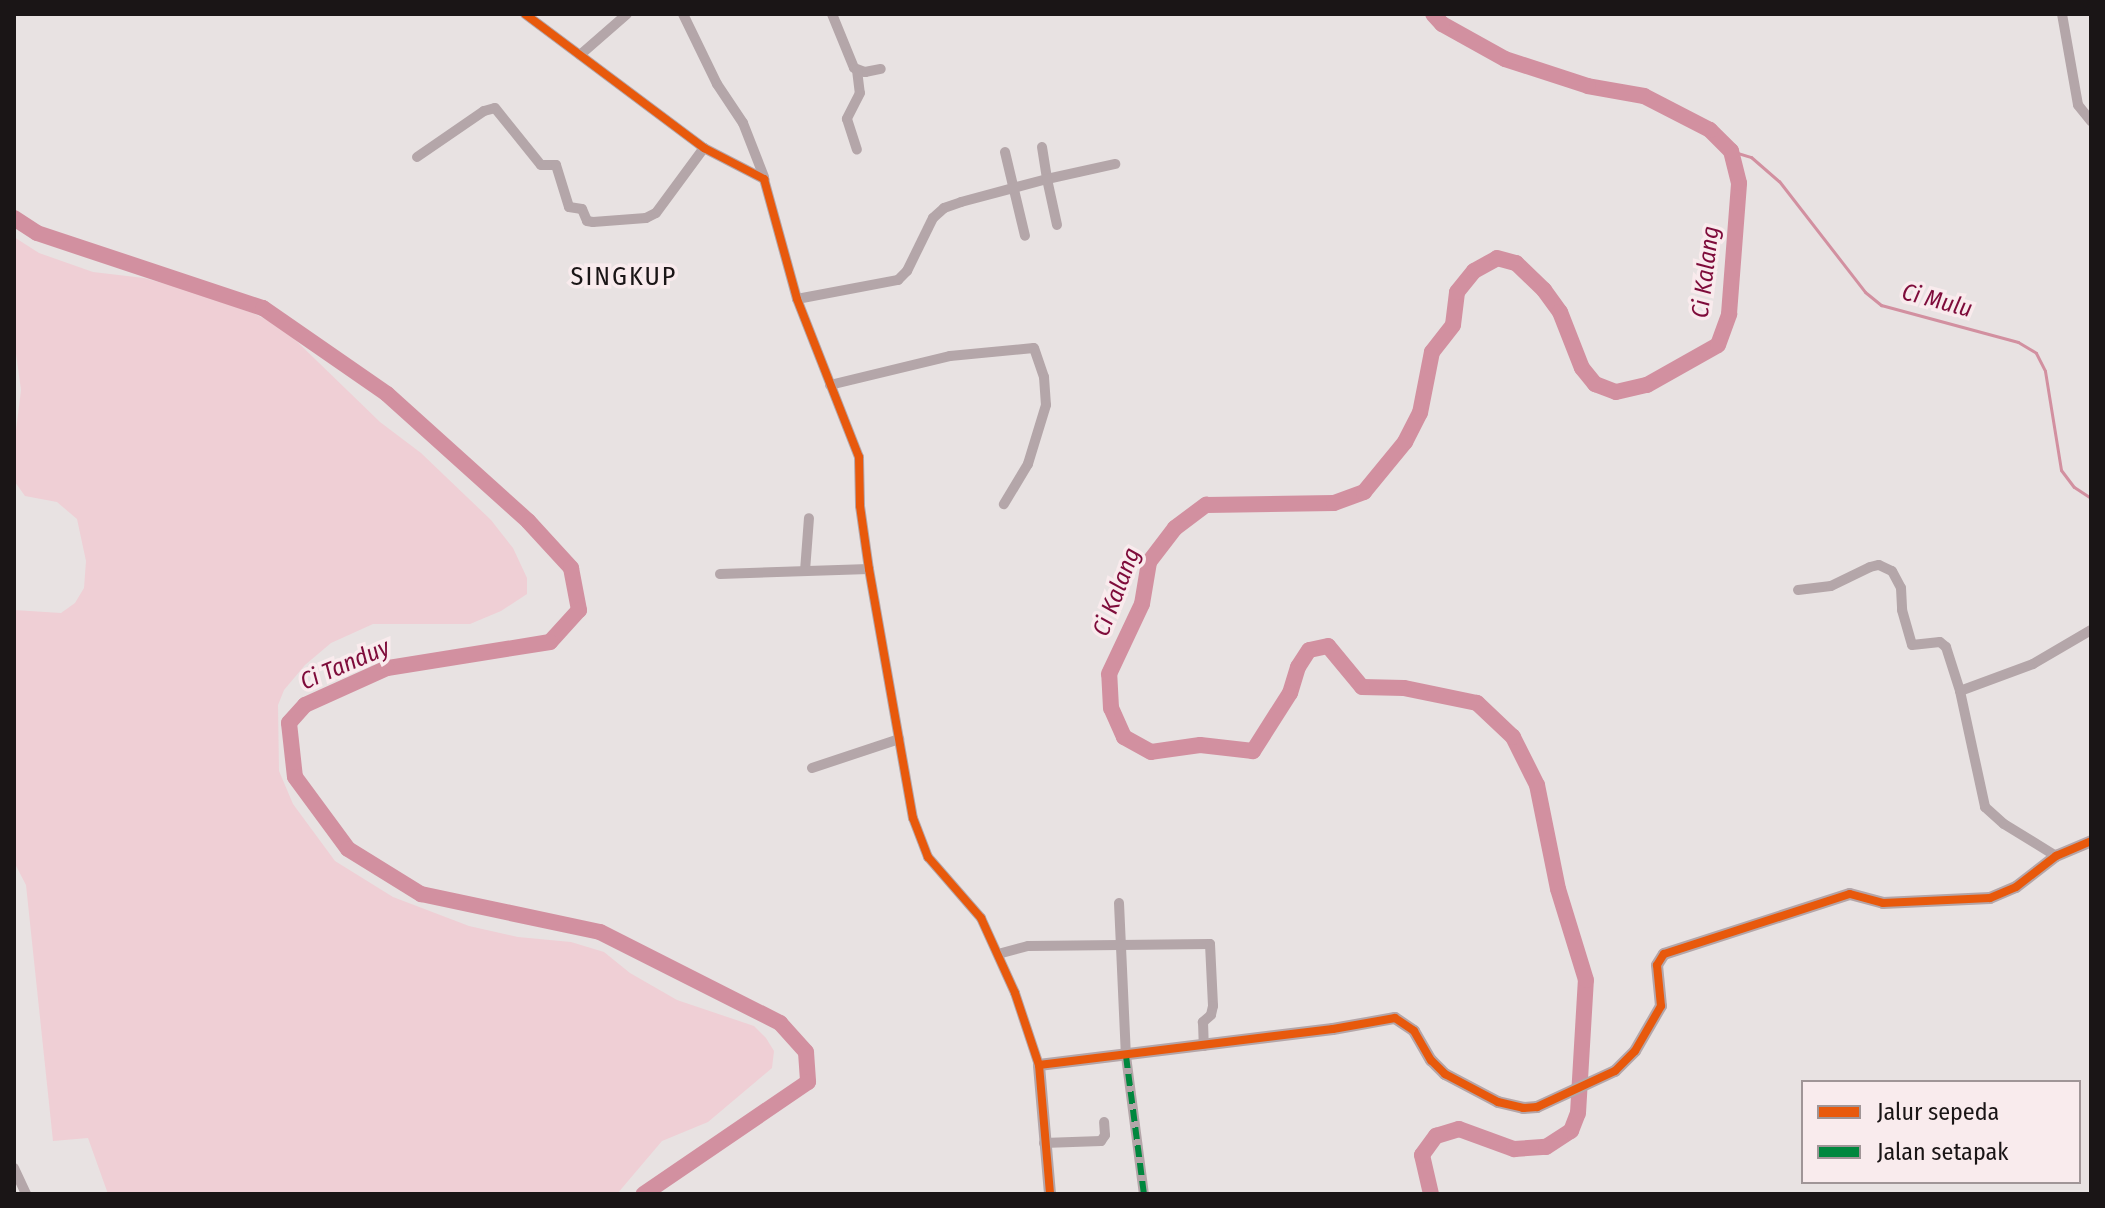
<!DOCTYPE html>
<html>
<head>
<meta charset="utf-8">
<style>
  body { margin:0 }
  #map { position:relative; width:2105px; height:1208px; overflow:hidden; background:#e8e2e2; font-family:"Fira Sans Condensed",sans-serif }
  div>[style] { position:absolute }
  [style*='--x'] { left:calc(var(--x)*1px); top:calc(var(--y)*1px); width:calc(var(--w)*1px); rotate:calc(var(--a)*1deg) }
  .green>* { inset:0; background:#efcfd5 }
  .stream>* { height:3px; margin:-1.5px; padding:0 1.5px; transform-origin:1.5px; border-radius:1.5px; background:#d290a0 }
  .river>* { height:16px; margin:-8px; padding:0 8px; transform-origin:8px; border-radius:8px; background:#d290a0 }
  .minor>* { height:10px; margin:-5px; padding:0 5px; transform-origin:5px; border-radius:5px; background:#b4a6a9 }
  .tertiary>* { height:12px; margin:-6px; padding:0 6px; transform-origin:6px; border-radius:6px; background:#b4a6a9 }
  .quiet>* { height:6px; margin-top:-3px; transform-origin:0; background:repeating-linear-gradient(90deg,#00873e 0 12px,transparent 0 18px) }
  .cycleway>* { height:8px; margin:-4px; padding:0 4px; transform-origin:4px; border-radius:4px; background:#e8590c }
  span { translate:-50% -50%; white-space:nowrap; text-align:center; line-height:1.15; -webkit-text-stroke:7px #f9ebed; paint-order:stroke }
  .water-label { font-size:24px; color:#7e0b3a; font-style:italic }
  .quarter-label { font-size:26px; color:#1a1516; letter-spacing:2px }
  .frame { position:absolute; inset:0; border:16px solid #1a1516; pointer-events:none }
  .legend { position:absolute; left:1801px; top:1080px; width:280px; height:104px; box-sizing:border-box; background:#f9ebed; border:2px solid #a09597; margin:0; padding:10px 14px; list-style:none; font-size:24px; color:#1a1516 }
  .legend li { display:flex; align-items:center; gap:16px; height:40px }
  .legend b { width:40px; border:2px solid #a09597 }
</style>
</head>
<body>
<div id="map">
  <div class="green">
    <div style="clip-path:polygon(14px 237px,39px 253px,93px 272px,144px 278px,191px 291px,255px 314px,284px 329px,380px 422px,421px 453px,491px 520px,513px 548px,527px 578px,527px 594px,501px 611px,470px 624px,373px 624px,331px 643px,305px 665px,284px 690px,278px 705px,279px 771px,293px 804px,335px 861px,393px 897px,469px 926px,518px 937px,571px 942px,604px 952px,630px 973px,677px 1000px,754px 1026px,766px 1038px,774px 1051px,772px 1068px,708px 1122px,662px 1141px,617px 1194px,108px 1194px,88px 1138px,53px 1141px,26px 885px,14px 862px,14px 610px,61px 613px,75px 603px,84px 588px,86px 561px,77px 519px,57px 502px,25px 496px,15px 482px,14px 446px,21px 390px,14px 339px)"></div>
  </div>
  <div class="stream">
    <div style="--x:1731;--y:151;--w:21;--a:17"></div>
    <div style="--x:1751;--y:157;--w:37;--a:41"></div>
    <div style="--x:1779;--y:181;--w:140;--a:52.2"></div>
    <div style="--x:1865;--y:292;--w:21;--a:39"></div>
    <div style="--x:1881;--y:305;--w:142;--a:15.1"></div>
    <div style="--x:2018;--y:342;--w:21;--a:31"></div>
    <div style="--x:2036;--y:353;--w:20;--a:63"></div>
    <div style="--x:2045;--y:371;--w:100;--a:80.8"></div>
    <div style="--x:2061;--y:470;--w:21;--a:53"></div>
    <div style="--x:2074;--y:487;--w:20;--a:33"></div>
  </div>
  <div class="river">
    <div style="--x:14;--y:218;--w:27;--a:33"></div>
    <div style="--x:37;--y:233;--w:238;--a:18.4"></div>
    <div style="--x:263;--y:308;--w:151;--a:34.7"></div>
    <div style="--x:387;--y:394;--w:190;--a:42"></div>
    <div style="--x:528;--y:521;--w:64;--a:47.5"></div>
    <div style="--x:571;--y:568;--w:43;--a:79.2"></div>
    <div style="--x:579;--y:610;--w:43;--a:132.2"></div>
    <div style="--x:550;--y:642;--w:165;--a:170.9"></div>
    <div style="--x:387;--y:668;--w:90;--a:155.7"></div>
    <div style="--x:305;--y:705;--w:24;--a:132"></div>
    <div style="--x:289;--y:723;--w:54;--a:83.7"></div>
    <div style="--x:295;--y:777;--w:89;--a:53.6"></div>
    <div style="--x:348;--y:849;--w:86;--a:31.7"></div>
    <div style="--x:421;--y:894;--w:183;--a:12"></div>
    <div style="--x:600;--y:932;--w:202;--a:26.8"></div>
    <div style="--x:780;--y:1023;--w:39;--a:48"></div>
    <div style="--x:806;--y:1052;--w:30;--a:86"></div>
    <div style="--x:808;--y:1082;--w:199;--a:145.7"></div>
    <div style="--x:1431;--y:1194;--w:40;--a:-103"></div>
    <div style="--x:1422;--y:1155;--w:24;--a:-54"></div>
    <div style="--x:1436;--y:1136;--w:24;--a:-17"></div>
    <div style="--x:1459;--y:1129;--w:59;--a:20"></div>
    <div style="--x:1514;--y:1149;--w:32;--a:-4"></div>
    <div style="--x:1546;--y:1147;--w:30;--a:-33"></div>
    <div style="--x:1571;--y:1131;--w:19;--a:-69"></div>
    <div style="--x:1578;--y:1113;--w:133;--a:-86.6"></div>
    <div style="--x:1586;--y:980;--w:95;--a:-107.1"></div>
    <div style="--x:1558;--y:889;--w:106;--a:-101.4"></div>
    <div style="--x:1537;--y:785;--w:54;--a:-116.6"></div>
    <div style="--x:1513;--y:737;--w:50;--a:-136.6"></div>
    <div style="--x:1477;--y:703;--w:75;--a:-168.4"></div>
    <div style="--x:1404;--y:688;--w:42;--a:-178.6"></div>
    <div style="--x:1362;--y:687;--w:53;--a:-129.7"></div>
    <div style="--x:1328;--y:646;--w:19;--a:168"></div>
    <div style="--x:1309;--y:650;--w:20;--a:123"></div>
    <div style="--x:1298;--y:667;--w:27;--a:107"></div>
    <div style="--x:1290;--y:693;--w:69;--a:122.5"></div>
    <div style="--x:1253;--y:751;--w:53;--a:-173.5"></div>
    <div style="--x:1200;--y:745;--w:49;--a:171.9"></div>
    <div style="--x:1151;--y:752;--w:31;--a:-151"></div>
    <div style="--x:1124;--y:737;--w:32;--a:-114"></div>
    <div style="--x:1111;--y:708;--w:34;--a:-93"></div>
    <div style="--x:1109;--y:674;--w:77;--a:-64.8"></div>
    <div style="--x:1142;--y:604;--w:43;--a:-80.5"></div>
    <div style="--x:1149;--y:562;--w:43;--a:-52.6"></div>
    <div style="--x:1175;--y:528;--w:39;--a:-37"></div>
    <div style="--x:1206;--y:505;--w:128;--a:-0.9"></div>
    <div style="--x:1334;--y:503;--w:32;--a:-20"></div>
    <div style="--x:1364;--y:492;--w:65;--a:-50.6"></div>
    <div style="--x:1405;--y:442;--w:33;--a:-63"></div>
    <div style="--x:1420;--y:413;--w:62;--a:-78.9"></div>
    <div style="--x:1432;--y:352;--w:34;--a:-52"></div>
    <div style="--x:1453;--y:325;--w:33;--a:-83"></div>
    <div style="--x:1457;--y:292;--w:27;--a:-51"></div>
    <div style="--x:1474;--y:271;--w:26;--a:-29"></div>
    <div style="--x:1497;--y:258;--w:20;--a:15"></div>
    <div style="--x:1516;--y:263;--w:39;--a:44"></div>
    <div style="--x:1544;--y:290;--w:27;--a:54"></div>
    <div style="--x:1560;--y:312;--w:60;--a:68.6"></div>
    <div style="--x:1582;--y:368;--w:21;--a:51"></div>
    <div style="--x:1595;--y:384;--w:22;--a:21"></div>
    <div style="--x:1616;--y:392;--w:32;--a:-13"></div>
    <div style="--x:1647;--y:385;--w:81;--a:-29.4"></div>
    <div style="--x:1718;--y:345;--w:33;--a:-70"></div>
    <div style="--x:1729;--y:314;--w:131;--a:-85.6"></div>
    <div style="--x:1739;--y:183;--w:33;--a:-104"></div>
    <div style="--x:1731;--y:151;--w:30;--a:-135"></div>
    <div style="--x:1710;--y:130;--w:74;--a:-152.7"></div>
    <div style="--x:1644;--y:96;--w:57;--a:-169.9"></div>
    <div style="--x:1588;--y:86;--w:87;--a:-162"></div>
    <div style="--x:1505;--y:59;--w:72;--a:-150.9"></div>
    <div style="--x:1442;--y:24;--w:13;--a:-132"></div>
  </div>
  <div class="minor">
    <div style="--x:525;--y:14;--w:224;--a:36.8"></div>
    <div style="--x:704;--y:148;--w:68;--a:27.3"></div>
    <div style="--x:764;--y:179;--w:124;--a:74.6"></div>
    <div style="--x:797;--y:299;--w:170;--a:68.6"></div>
    <div style="--x:859;--y:457;--w:49;--a:88.8"></div>
    <div style="--x:860;--y:506;--w:64;--a:81.9"></div>
    <div style="--x:869;--y:569;--w:253;--a:80"></div>
    <div style="--x:913;--y:818;--w:42;--a:69"></div>
    <div style="--x:928;--y:857;--w:81;--a:49"></div>
    <div style="--x:981;--y:918;--w:82;--a:65.6"></div>
    <div style="--x:1015;--y:993;--w:76;--a:71.6"></div>
    <div style="--x:683;--y:14;--w:78;--a:64.1"></div>
    <div style="--x:717;--y:84;--w:47;--a:56.3"></div>
    <div style="--x:743;--y:123;--w:58;--a:68.7"></div>
    <div style="--x:832;--y:14;--w:58;--a:67.8"></div>
    <div style="--x:854;--y:68;--w:12;--a:20"></div>
    <div style="--x:865;--y:72;--w:16;--a:-11"></div>
    <div style="--x:2062;--y:14;--w:92;--a:80"></div>
    <div style="--x:2078;--y:105;--w:21;--a:51"></div>
    <div style="--x:580;--y:55;--w:62;--a:-41.1"></div>
    <div style="--x:857;--y:70;--w:23;--a:83"></div>
    <div style="--x:860;--y:93;--w:29;--a:117"></div>
    <div style="--x:847;--y:119;--w:32;--a:72"></div>
    <div style="--x:1042;--y:147;--w:32;--a:81"></div>
    <div style="--x:1047;--y:179;--w:70;--a:-12.4"></div>
    <div style="--x:1005;--y:152;--w:86;--a:76.6"></div>
    <div style="--x:417;--y:157;--w:81;--a:-34.5"></div>
    <div style="--x:484;--y:111;--w:11;--a:-15"></div>
    <div style="--x:495;--y:108;--w:73;--a:51.1"></div>
    <div style="--x:541;--y:165;--w:15;--a:0"></div>
    <div style="--x:556;--y:165;--w:44;--a:72.8"></div>
    <div style="--x:569;--y:207;--w:13;--a:9"></div>
    <div style="--x:582;--y:209;--w:13;--a:67"></div>
    <div style="--x:587;--y:221;--w:6;--a:9"></div>
    <div style="--x:593;--y:222;--w:53;--a:-4.3"></div>
    <div style="--x:646;--y:218;--w:11;--a:-27"></div>
    <div style="--x:656;--y:213;--w:81;--a:-53.6"></div>
    <div style="--x:797;--y:299;--w:103;--a:-10.7"></div>
    <div style="--x:898;--y:280;--w:13;--a:-45"></div>
    <div style="--x:907;--y:271;--w:59;--a:-63.9"></div>
    <div style="--x:933;--y:218;--w:15;--a:-42"></div>
    <div style="--x:944;--y:208;--w:18;--a:-19"></div>
    <div style="--x:961;--y:202;--w:89;--a:-15"></div>
    <div style="--x:1047;--y:179;--w:47;--a:77.7"></div>
    <div style="--x:830;--y:385;--w:123;--a:-13.6"></div>
    <div style="--x:950;--y:356;--w:84;--a:-5.4"></div>
    <div style="--x:1034;--y:348;--w:31;--a:71"></div>
    <div style="--x:1044;--y:377;--w:28;--a:86"></div>
    <div style="--x:1046;--y:405;--w:62;--a:107"></div>
    <div style="--x:1028;--y:464;--w:47;--a:121"></div>
    <div style="--x:805;--y:571;--w:53;--a:-85.7"></div>
    <div style="--x:720;--y:574;--w:149;--a:-1.9"></div>
    <div style="--x:1798;--y:590;--w:33;--a:-7"></div>
    <div style="--x:1831;--y:586;--w:43;--a:-26"></div>
    <div style="--x:1870;--y:567;--w:9;--a:-13"></div>
    <div style="--x:1879;--y:565;--w:14;--a:25"></div>
    <div style="--x:1892;--y:571;--w:19;--a:62"></div>
    <div style="--x:1901;--y:588;--w:22;--a:87"></div>
    <div style="--x:1902;--y:610;--w:36;--a:74"></div>
    <div style="--x:1912;--y:645;--w:28;--a:-6"></div>
    <div style="--x:1940;--y:642;--w:8;--a:40"></div>
    <div style="--x:1946;--y:647;--w:46;--a:72.3"></div>
    <div style="--x:1960;--y:691;--w:119;--a:77.8"></div>
    <div style="--x:1985;--y:807;--w:25;--a:42"></div>
    <div style="--x:2004;--y:824;--w:61;--a:31.6"></div>
    <div style="--x:1960;--y:691;--w:78;--a:-20.3"></div>
    <div style="--x:2033;--y:664;--w:67;--a:-30.4"></div>
    <div style="--x:812;--y:768;--w:92;--a:-18.4"></div>
    <div style="--x:1119;--y:903;--w:153;--a:87.4"></div>
    <div style="--x:1126;--y:1056;--w:139;--a:82.6"></div>
    <div style="--x:998;--y:954;--w:31;--a:-15"></div>
    <div style="--x:1028;--y:946;--w:182;--a:-0.6"></div>
    <div style="--x:1210;--y:944;--w:62;--a:87.2"></div>
    <div style="--x:1213;--y:1006;--w:9;--a:103"></div>
    <div style="--x:1211;--y:1015;--w:11;--a:139"></div>
    <div style="--x:1203;--y:1022;--w:24;--a:88"></div>
    <div style="--x:1044;--y:1143;--w:57;--a:-2"></div>
    <div style="--x:1101;--y:1141;--w:7;--a:-56"></div>
    <div style="--x:1105;--y:1135;--w:13;--a:-94"></div>
    <div style="--x:14;--y:1168;--w:29;--a:65"></div>
  </div>
  <div class="tertiary">
    <div style="--x:1050;--y:1194;--w:129;--a:-94.9"></div>
    <div style="--x:1039;--y:1065;--w:296;--a:-7"></div>
    <div style="--x:1333;--y:1029;--w:63;--a:-10.1"></div>
    <div style="--x:1395;--y:1018;--w:23;--a:34"></div>
    <div style="--x:1414;--y:1031;--w:34;--a:60"></div>
    <div style="--x:1431;--y:1060;--w:20;--a:45"></div>
    <div style="--x:1445;--y:1074;--w:60;--a:27.8"></div>
    <div style="--x:1498;--y:1102;--w:26;--a:13"></div>
    <div style="--x:1523;--y:1108;--w:14;--a:-4"></div>
    <div style="--x:1537;--y:1107;--w:86;--a:-24.8"></div>
    <div style="--x:1615;--y:1071;--w:28;--a:-45"></div>
    <div style="--x:1635;--y:1051;--w:52;--a:-60"></div>
    <div style="--x:1661;--y:1006;--w:41;--a:-95.6"></div>
    <div style="--x:1657;--y:965;--w:13;--a:-58"></div>
    <div style="--x:1664;--y:954;--w:195;--a:-17.9"></div>
    <div style="--x:1850;--y:894;--w:34;--a:15"></div>
    <div style="--x:1883;--y:903;--w:107;--a:-2.7"></div>
    <div style="--x:1990;--y:898;--w:28;--a:-23"></div>
    <div style="--x:2016;--y:887;--w:51;--a:-37.8"></div>
    <div style="--x:2056;--y:856;--w:38;--a:-23"></div>
  </div>
  <div class="quiet">
    <div style="--x:1126;--y:1056;--w:139;--a:82.6"></div>
  </div>
  <div class="cycleway">
    <div style="--x:525;--y:14;--w:224;--a:36.8"></div>
    <div style="--x:704;--y:148;--w:68;--a:27.3"></div>
    <div style="--x:764;--y:179;--w:124;--a:74.6"></div>
    <div style="--x:797;--y:299;--w:170;--a:68.6"></div>
    <div style="--x:859;--y:457;--w:49;--a:88.8"></div>
    <div style="--x:860;--y:506;--w:64;--a:81.9"></div>
    <div style="--x:869;--y:569;--w:253;--a:80"></div>
    <div style="--x:913;--y:818;--w:42;--a:69"></div>
    <div style="--x:928;--y:857;--w:81;--a:49"></div>
    <div style="--x:981;--y:918;--w:82;--a:65.6"></div>
    <div style="--x:1015;--y:993;--w:76;--a:71.6"></div>
    <div style="--x:1039;--y:1065;--w:129;--a:85.1"></div>
    <div style="--x:1039;--y:1065;--w:296;--a:-7"></div>
    <div style="--x:1333;--y:1029;--w:63;--a:-10.1"></div>
    <div style="--x:1395;--y:1018;--w:23;--a:34"></div>
    <div style="--x:1414;--y:1031;--w:34;--a:60"></div>
    <div style="--x:1431;--y:1060;--w:20;--a:45"></div>
    <div style="--x:1445;--y:1074;--w:60;--a:27.8"></div>
    <div style="--x:1498;--y:1102;--w:26;--a:13"></div>
    <div style="--x:1523;--y:1108;--w:14;--a:-4"></div>
    <div style="--x:1537;--y:1107;--w:86;--a:-24.8"></div>
    <div style="--x:1615;--y:1071;--w:28;--a:-45"></div>
    <div style="--x:1635;--y:1051;--w:52;--a:-60"></div>
    <div style="--x:1661;--y:1006;--w:41;--a:-95.6"></div>
    <div style="--x:1657;--y:965;--w:13;--a:-58"></div>
    <div style="--x:1664;--y:954;--w:195;--a:-17.9"></div>
    <div style="--x:1850;--y:894;--w:34;--a:15"></div>
    <div style="--x:1883;--y:903;--w:107;--a:-2.7"></div>
    <div style="--x:1990;--y:898;--w:28;--a:-23"></div>
    <div style="--x:2016;--y:887;--w:51;--a:-37.8"></div>
    <div style="--x:2056;--y:856;--w:38;--a:-23"></div>
  </div>
  <div class="water-label">
    <span style="left:1706px;top:272px;rotate:-83deg">Ci Kalang</span>
    <span style="left:1937px;top:301px;rotate:15deg">Ci Mulu</span>
    <span style="left:1117px;top:592px;rotate:-69deg">Ci Kalang</span>
    <span style="left:345px;top:665px;rotate:-23deg">Ci Tanduy</span>
  </div>
  <div class="quarter-label">
    <span style="left:624px;top:277px">SINGKUP</span>
  </div>
  <div class="frame"></div>
  <ul class="legend">
  <li><b style="height:10px;background:#e8590c"></b>Jalur sepeda</li>
  <li><b style="height:10px;background:#00873e"></b>Jalan setapak</li>
  </ul>
</div>
</body>
</html>
